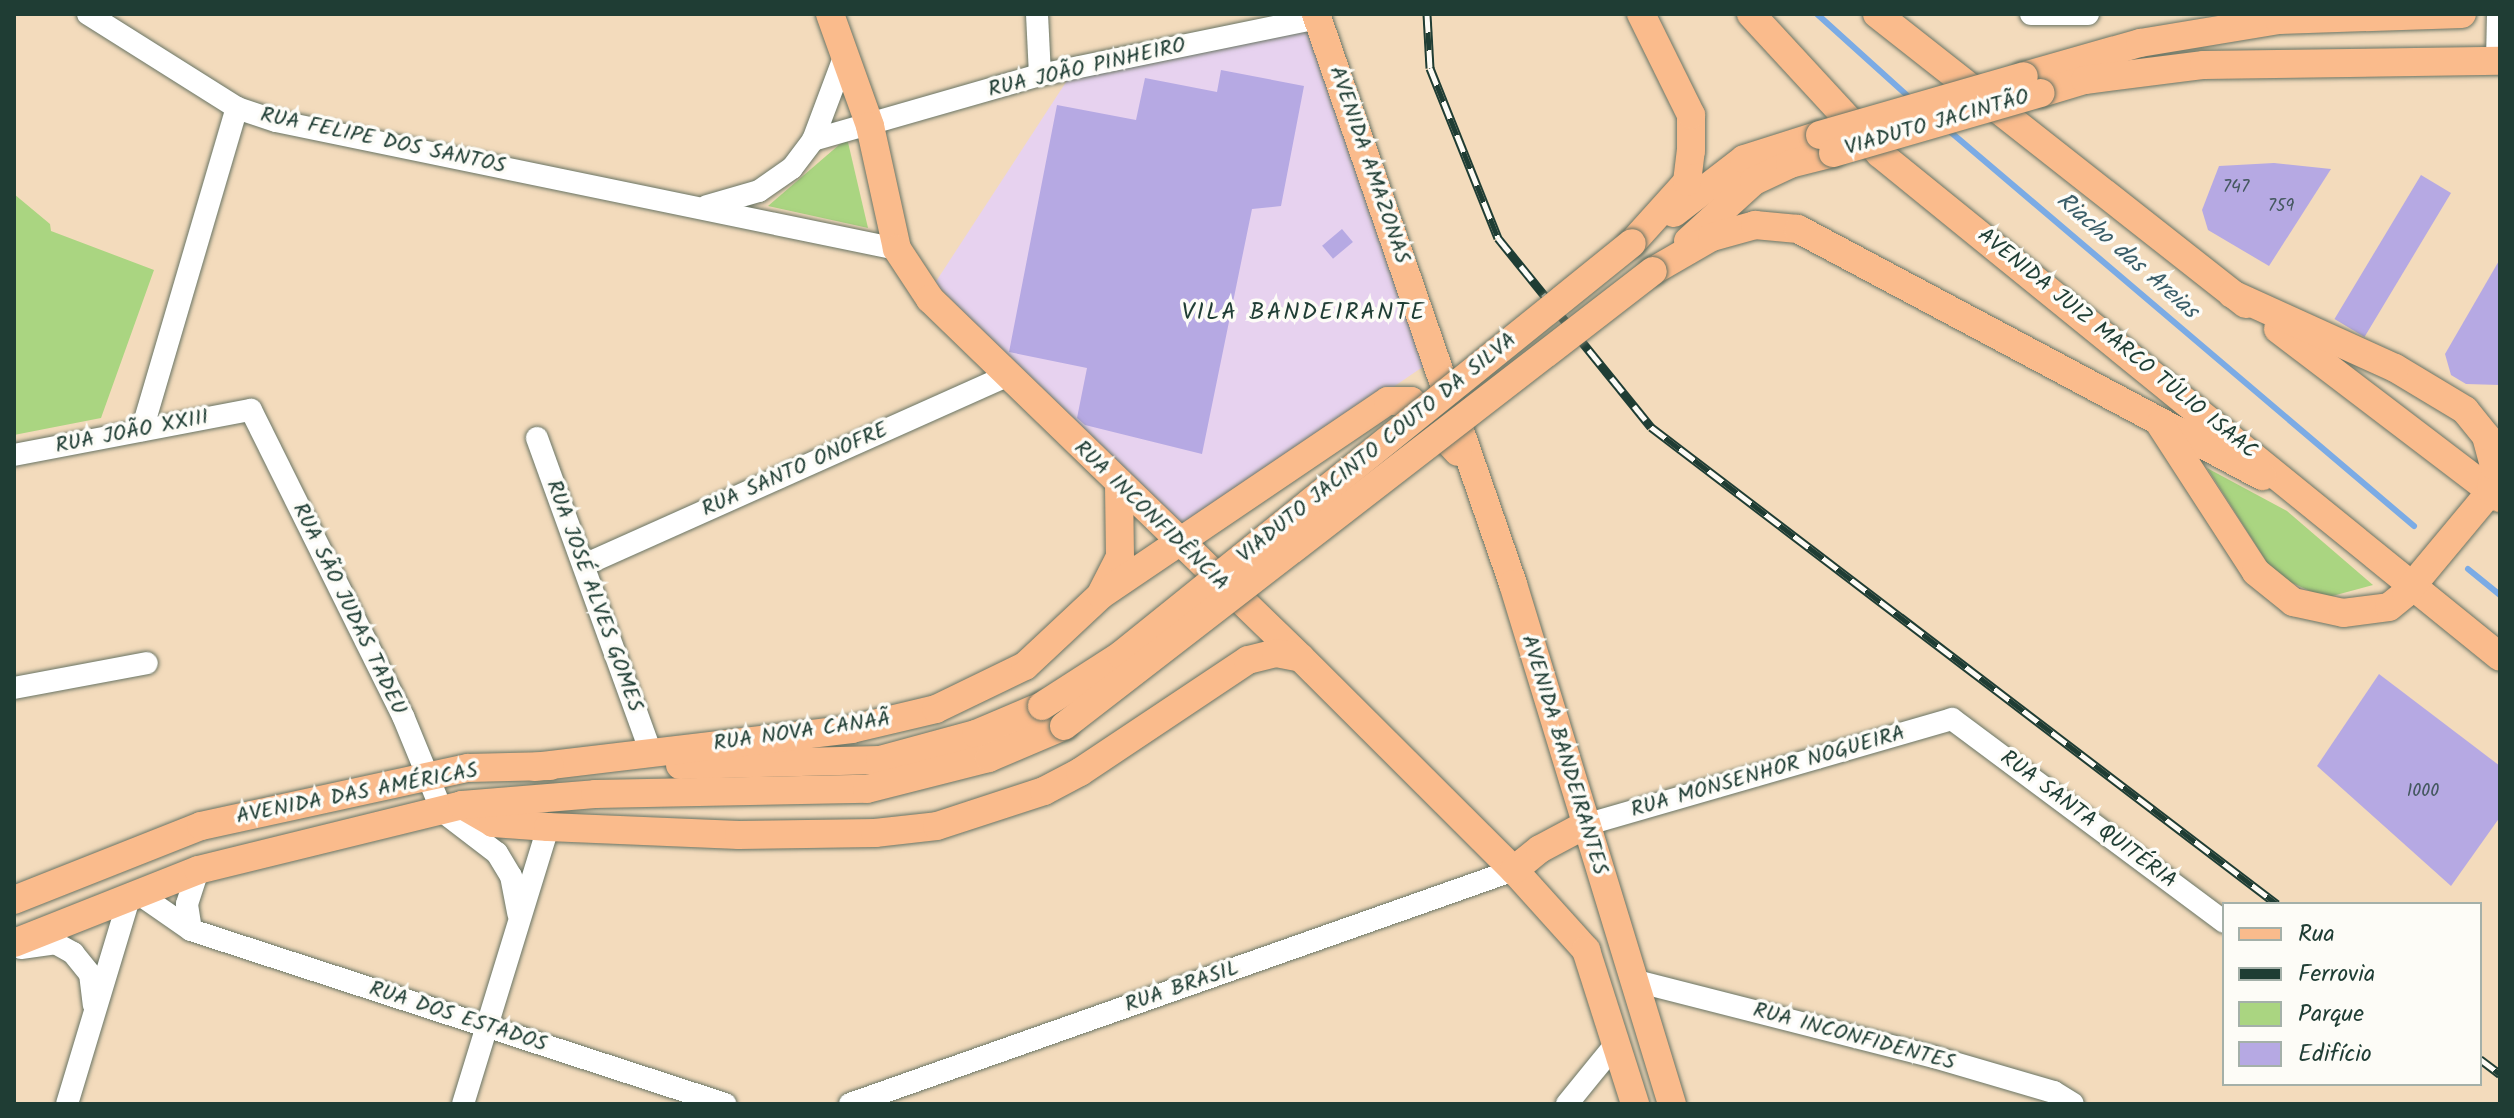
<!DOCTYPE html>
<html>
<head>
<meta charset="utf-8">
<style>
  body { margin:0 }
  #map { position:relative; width:2514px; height:1118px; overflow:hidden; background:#f3dbbc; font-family:Kalam,sans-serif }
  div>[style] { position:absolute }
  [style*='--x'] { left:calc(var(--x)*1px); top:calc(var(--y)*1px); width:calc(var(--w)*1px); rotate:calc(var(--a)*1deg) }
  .built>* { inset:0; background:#e7d2ef }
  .green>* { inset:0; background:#aad581 }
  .stream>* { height:6px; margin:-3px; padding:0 3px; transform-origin:3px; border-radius:3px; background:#7babe5 }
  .building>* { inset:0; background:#b6a9e3; transform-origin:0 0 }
  .roads { filter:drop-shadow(0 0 2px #697464) drop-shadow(0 0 2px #697464) }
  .minor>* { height:22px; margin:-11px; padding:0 11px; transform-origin:11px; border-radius:11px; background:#fff }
  .major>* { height:28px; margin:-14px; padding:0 14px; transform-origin:14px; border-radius:14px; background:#fabb8c }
  .rail>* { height:9px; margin-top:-4.5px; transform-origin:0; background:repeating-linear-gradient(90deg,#fdfcf7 0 18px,#1f3d34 0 36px); box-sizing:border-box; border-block:2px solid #1f3d34 }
  .bridges { filter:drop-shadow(0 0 2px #697464) drop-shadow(0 0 2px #697464) }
  .major-bridge>* { height:28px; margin:-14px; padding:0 14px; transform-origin:14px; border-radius:14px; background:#fabb8c }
  span { translate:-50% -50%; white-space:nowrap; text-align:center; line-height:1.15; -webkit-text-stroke:7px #fdfcf7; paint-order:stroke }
  .number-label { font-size:18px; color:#455860 }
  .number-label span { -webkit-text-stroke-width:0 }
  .street-label { font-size:22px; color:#1f3d34 }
  .water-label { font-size:24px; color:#3b5e69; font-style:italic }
  .neighbourhood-label { font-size:24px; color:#1f3d34; letter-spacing:2px }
  .frame { position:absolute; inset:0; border:16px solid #1f3d34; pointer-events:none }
  .legend { position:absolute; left:2222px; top:902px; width:260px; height:184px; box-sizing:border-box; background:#fdfcf7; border:2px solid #a4b0a9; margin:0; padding:10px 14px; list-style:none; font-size:24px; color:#1f3d34 }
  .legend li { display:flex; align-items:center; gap:16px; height:40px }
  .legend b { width:40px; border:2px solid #a4b0a9 }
</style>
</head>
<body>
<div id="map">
  <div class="built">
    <div style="clip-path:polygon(1309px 28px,1424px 366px,1178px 534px,935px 283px,1068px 79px)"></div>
  </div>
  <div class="green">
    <div style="clip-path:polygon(847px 138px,868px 228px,768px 206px)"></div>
    <div style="clip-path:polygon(14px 194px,50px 224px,51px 231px,154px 270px,101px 418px,14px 435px)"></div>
    <div style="clip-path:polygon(2207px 468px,2287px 511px,2373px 585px,2325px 598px,2275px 575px)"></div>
  </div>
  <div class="stream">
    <div style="--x:1817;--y:14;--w:127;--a:42.1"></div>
    <div style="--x:1947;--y:129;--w:613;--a:40.37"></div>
    <div style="--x:2468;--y:569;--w:41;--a:39.1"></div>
  </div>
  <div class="building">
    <div style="clip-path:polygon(1221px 70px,1304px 86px,1281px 206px,1252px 209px,1202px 454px,1085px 425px,1077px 418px,1087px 368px,1009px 352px,1057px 105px,1136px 120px,1145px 78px,1217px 92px)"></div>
    <div style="clip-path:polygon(2274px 163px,2331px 169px,2269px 266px,2208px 230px,2202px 210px,2219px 166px)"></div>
    <div style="left:2421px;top:175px;width:35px;height:168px;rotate:31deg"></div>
    <div style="left:1342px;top:229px;width:17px;height:26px;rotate:50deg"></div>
    <div style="clip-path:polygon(2500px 259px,2500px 385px,2466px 384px,2451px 375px,2445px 354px)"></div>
    <div style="clip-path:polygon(2379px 674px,2500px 766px,2500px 817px,2451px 886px,2317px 766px)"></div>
  </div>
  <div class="roads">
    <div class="minor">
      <div style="--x:88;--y:14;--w:176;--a:32.2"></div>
      <div style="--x:237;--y:108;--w:41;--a:18.4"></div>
      <div style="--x:276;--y:121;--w:634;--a:11.65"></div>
      <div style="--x:1037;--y:14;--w:61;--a:87.2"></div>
      <div style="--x:2031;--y:14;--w:57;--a:0"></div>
      <div style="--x:2497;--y:61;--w:47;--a:-88.8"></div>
      <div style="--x:813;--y:140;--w:236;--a:-16"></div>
      <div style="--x:1040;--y:75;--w:284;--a:-11.6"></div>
      <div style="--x:707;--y:206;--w:54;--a:-16.1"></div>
      <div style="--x:759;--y:191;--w:40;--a:-34.9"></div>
      <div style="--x:792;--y:168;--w:35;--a:-53"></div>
      <div style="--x:813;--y:140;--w:91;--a:-69.4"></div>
      <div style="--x:142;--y:430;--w:336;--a:-73.6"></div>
      <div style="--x:537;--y:438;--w:335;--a:70.1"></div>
      <div style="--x:14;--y:455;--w:241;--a:-10.8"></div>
      <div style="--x:251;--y:410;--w:342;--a:63.6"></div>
      <div style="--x:403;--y:716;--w:103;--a:67.7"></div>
      <div style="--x:442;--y:811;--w:69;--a:37.4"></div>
      <div style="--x:497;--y:853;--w:27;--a:59"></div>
      <div style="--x:511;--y:876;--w:38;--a:79"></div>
      <div style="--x:584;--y:565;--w:463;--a:-24.1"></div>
      <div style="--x:14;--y:688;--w:135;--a:-10.6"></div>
      <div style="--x:1585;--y:825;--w:382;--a:-16.1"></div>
      <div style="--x:1952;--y:719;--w:339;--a:36.7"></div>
      <div style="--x:139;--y:894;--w:63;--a:34.7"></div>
      <div style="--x:191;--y:930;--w:562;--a:18.05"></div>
      <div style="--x:191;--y:930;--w:26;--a:-99"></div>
      <div style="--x:187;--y:904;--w:36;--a:-72"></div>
      <div style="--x:21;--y:948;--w:34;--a:-8"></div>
      <div style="--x:55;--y:943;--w:21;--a:29"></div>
      <div style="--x:73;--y:953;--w:27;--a:51"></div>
      <div style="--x:90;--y:974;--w:31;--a:83"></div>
      <div style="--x:1632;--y:980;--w:312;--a:14.3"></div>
      <div style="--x:1934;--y:1057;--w:125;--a:16.3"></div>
      <div style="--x:2054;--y:1092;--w:22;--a:32"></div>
      <div style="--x:67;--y:1104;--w:215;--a:-73.2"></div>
      <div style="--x:463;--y:1104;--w:290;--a:-72.9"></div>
      <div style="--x:850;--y:1104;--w:704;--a:-19.41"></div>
      <div style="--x:1567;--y:1104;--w:76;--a:-50.9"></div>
    </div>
    <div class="major">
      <div style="--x:830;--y:14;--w:119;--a:70.3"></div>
      <div style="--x:870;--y:126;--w:126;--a:77.6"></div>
      <div style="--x:897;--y:249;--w:60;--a:56.6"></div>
      <div style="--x:930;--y:299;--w:516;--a:44.06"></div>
      <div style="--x:1301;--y:658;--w:301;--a:44.9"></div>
      <div style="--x:1514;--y:870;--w:108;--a:48"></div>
      <div style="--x:1586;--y:950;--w:162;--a:72.3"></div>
      <div style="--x:1316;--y:14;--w:603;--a:70.93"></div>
      <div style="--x:1513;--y:584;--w:544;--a:73"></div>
      <div style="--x:1751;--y:14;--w:190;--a:47.3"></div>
      <div style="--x:1880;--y:154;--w:798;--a:39.05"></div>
      <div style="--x:1877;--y:14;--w:469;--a:38.2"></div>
      <div style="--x:2024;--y:76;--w:121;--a:-15.9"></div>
      <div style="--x:2140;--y:43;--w:141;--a:-9.4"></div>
      <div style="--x:2279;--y:20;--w:183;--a:-1.9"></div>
      <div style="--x:2041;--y:93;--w:46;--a:-16.5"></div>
      <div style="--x:2085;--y:80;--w:120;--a:-7.2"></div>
      <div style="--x:2204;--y:65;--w:296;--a:-0.8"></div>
      <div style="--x:1674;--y:213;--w:88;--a:-37.6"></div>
      <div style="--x:1744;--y:159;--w:80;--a:-17.5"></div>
      <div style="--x:1688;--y:241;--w:89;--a:-42.3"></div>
      <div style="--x:1754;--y:181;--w:40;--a:-25"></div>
      <div style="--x:1790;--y:164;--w:44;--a:-14.3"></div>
      <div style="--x:1632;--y:243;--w:82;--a:-48"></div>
      <div style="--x:1687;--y:182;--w:31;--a:-83"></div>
      <div style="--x:1691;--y:151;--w:36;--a:-90"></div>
      <div style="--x:1691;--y:115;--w:113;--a:-116.3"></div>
      <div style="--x:1653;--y:271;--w:68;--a:-30"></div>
      <div style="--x:1712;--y:237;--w:45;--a:-15.6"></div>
      <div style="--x:1755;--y:225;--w:43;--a:5.3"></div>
      <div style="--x:1798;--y:229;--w:526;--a:28.03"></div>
      <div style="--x:2278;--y:329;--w:279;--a:37.3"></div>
      <div style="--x:2160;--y:424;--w:176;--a:57"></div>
      <div style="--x:2256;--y:572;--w:48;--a:39"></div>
      <div style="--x:2293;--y:602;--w:51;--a:12.4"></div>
      <div style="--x:2343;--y:613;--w:46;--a:-7.4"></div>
      <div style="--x:2389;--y:607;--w:22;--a:-39"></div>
      <div style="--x:2406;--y:593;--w:133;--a:-50.2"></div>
      <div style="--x:2491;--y:491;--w:25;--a:-83"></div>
      <div style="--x:2494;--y:466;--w:31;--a:-105"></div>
      <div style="--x:2486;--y:436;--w:33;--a:-129"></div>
      <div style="--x:2465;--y:410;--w:82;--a:-149"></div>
      <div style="--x:2395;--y:368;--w:179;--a:-155.6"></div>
      <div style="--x:1102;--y:592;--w:39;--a:-63"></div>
      <div style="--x:1120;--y:557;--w:71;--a:-90.8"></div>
      <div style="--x:680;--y:765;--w:200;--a:-1.4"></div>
      <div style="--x:880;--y:760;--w:99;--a:-15.2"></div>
      <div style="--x:976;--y:734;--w:72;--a:-23"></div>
      <div style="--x:534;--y:767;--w:320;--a:-6.8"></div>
      <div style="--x:852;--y:729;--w:86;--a:-13.4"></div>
      <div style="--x:936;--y:709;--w:99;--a:-25.8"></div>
      <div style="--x:1025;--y:666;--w:104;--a:-43.1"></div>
      <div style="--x:1101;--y:595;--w:346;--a:-34.1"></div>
      <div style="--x:1388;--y:401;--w:23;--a:0"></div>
      <div style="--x:1411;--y:401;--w:69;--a:47.3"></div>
      <div style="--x:462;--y:805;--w:36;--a:30"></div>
      <div style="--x:493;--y:823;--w:55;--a:4.2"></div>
      <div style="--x:548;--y:827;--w:191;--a:2.4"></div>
      <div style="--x:739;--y:835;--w:136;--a:-0.8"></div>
      <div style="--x:875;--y:833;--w:62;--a:-6.4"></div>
      <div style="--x:937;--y:826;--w:113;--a:-18.1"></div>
      <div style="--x:1044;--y:791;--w:41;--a:-27.8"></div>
      <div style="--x:1080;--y:772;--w:202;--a:-33.7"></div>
      <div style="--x:1248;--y:660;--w:29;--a:-14"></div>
      <div style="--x:1276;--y:653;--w:25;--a:11"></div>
      <div style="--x:1514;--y:870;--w:33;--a:-39"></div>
      <div style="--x:1540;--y:849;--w:51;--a:-28.1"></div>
      <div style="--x:14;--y:900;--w:201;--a:-21.6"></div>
      <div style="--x:201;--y:826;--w:273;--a:-12.3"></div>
      <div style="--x:468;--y:768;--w:82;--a:-1.4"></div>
      <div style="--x:14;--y:943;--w:198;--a:-21.6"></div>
      <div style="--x:198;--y:870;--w:272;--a:-13.8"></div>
      <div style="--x:462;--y:805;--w:133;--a:-4.7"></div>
      <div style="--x:595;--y:794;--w:272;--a:-1.1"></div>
      <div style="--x:867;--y:789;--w:126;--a:-14.3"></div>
      <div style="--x:989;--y:758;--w:82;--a:-23.1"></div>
    </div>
  </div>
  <div class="rail">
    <div style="--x:1427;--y:14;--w:54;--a:86.8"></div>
    <div style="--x:1430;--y:68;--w:183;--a:68.2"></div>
    <div style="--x:1498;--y:238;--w:243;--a:51"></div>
    <div style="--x:1651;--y:427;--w:787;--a:37.31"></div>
    <div style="--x:2480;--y:1059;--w:25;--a:37"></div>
  </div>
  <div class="bridges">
    <div class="major-bridge">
      <div style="--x:1820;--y:135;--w:212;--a:-16.1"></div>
      <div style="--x:1833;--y:153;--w:216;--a:-16.1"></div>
      <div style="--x:1042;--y:706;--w:94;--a:-32.8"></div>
      <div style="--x:1121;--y:655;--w:656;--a:-38.88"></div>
      <div style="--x:1064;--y:726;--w:744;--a:-37.69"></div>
    </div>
  </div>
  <div class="number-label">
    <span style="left:2236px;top:188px">747</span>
    <span style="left:2281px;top:207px">759</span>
    <span style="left:2423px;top:792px">1000</span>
  </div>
  <div class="street-label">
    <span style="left:1087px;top:68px;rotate:-13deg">RUA JOÃO PINHEIRO</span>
    <span style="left:1937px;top:123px;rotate:-16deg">VIADUTO JACINTÃO</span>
    <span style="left:383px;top:141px;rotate:12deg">RUA FELIPE DOS SANTOS</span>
    <span style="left:1369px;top:165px;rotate:71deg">AVENIDA AMAZONAS</span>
    <span style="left:2117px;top:344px;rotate:39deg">AVENIDA JUIZ MARCO TÚLIO ISAAC</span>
    <span style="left:132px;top:432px;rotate:-11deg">RUA JOÃO XXIII</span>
    <span style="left:1377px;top:448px;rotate:-39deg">VIADUTO JACINTO COUTO DA SILVA</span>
    <span style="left:795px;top:470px;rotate:-24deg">RUA SANTO ONOFRE</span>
    <span style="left:1151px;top:516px;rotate:44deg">RUA INCONFIDÊNCIA</span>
    <span style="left:594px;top:596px;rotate:70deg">RUA JOSÉ ALVES GOMES</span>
    <span style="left:349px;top:609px;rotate:64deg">RUA SÃO JUDAS TADEU</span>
    <span style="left:802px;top:732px;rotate:-8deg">RUA NOVA CANAÃ</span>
    <span style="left:1564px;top:755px;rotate:73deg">AVENIDA BANDEIRANTES</span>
    <span style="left:1768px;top:772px;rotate:-16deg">RUA MONSENHOR NOGUEIRA</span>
    <span style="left:357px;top:794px;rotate:-11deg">AVENIDA DAS AMÉRICAS</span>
    <span style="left:2088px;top:820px;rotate:37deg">RUA SANTA QUITÉRIA</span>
    <span style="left:1182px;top:987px;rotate:-19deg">RUA BRASIL</span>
    <span style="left:458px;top:1017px;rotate:18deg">RUA DOS ESTADOS</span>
    <span style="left:1854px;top:1037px;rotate:15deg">RUA INCONFIDENTES</span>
  </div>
  <div class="water-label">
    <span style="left:2127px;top:256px;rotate:41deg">Riacho das Areias</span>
  </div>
  <div class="neighbourhood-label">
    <span style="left:1304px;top:313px">VILA BANDEIRANTE</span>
  </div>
  <div class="frame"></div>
  <ul class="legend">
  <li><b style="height:10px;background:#fabb8c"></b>Rua</li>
  <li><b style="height:10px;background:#1f3d34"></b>Ferrovia</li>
  <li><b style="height:22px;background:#aad581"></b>Parque</li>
  <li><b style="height:22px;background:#b6a9e3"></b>Edifício</li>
  </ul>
</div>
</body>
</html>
